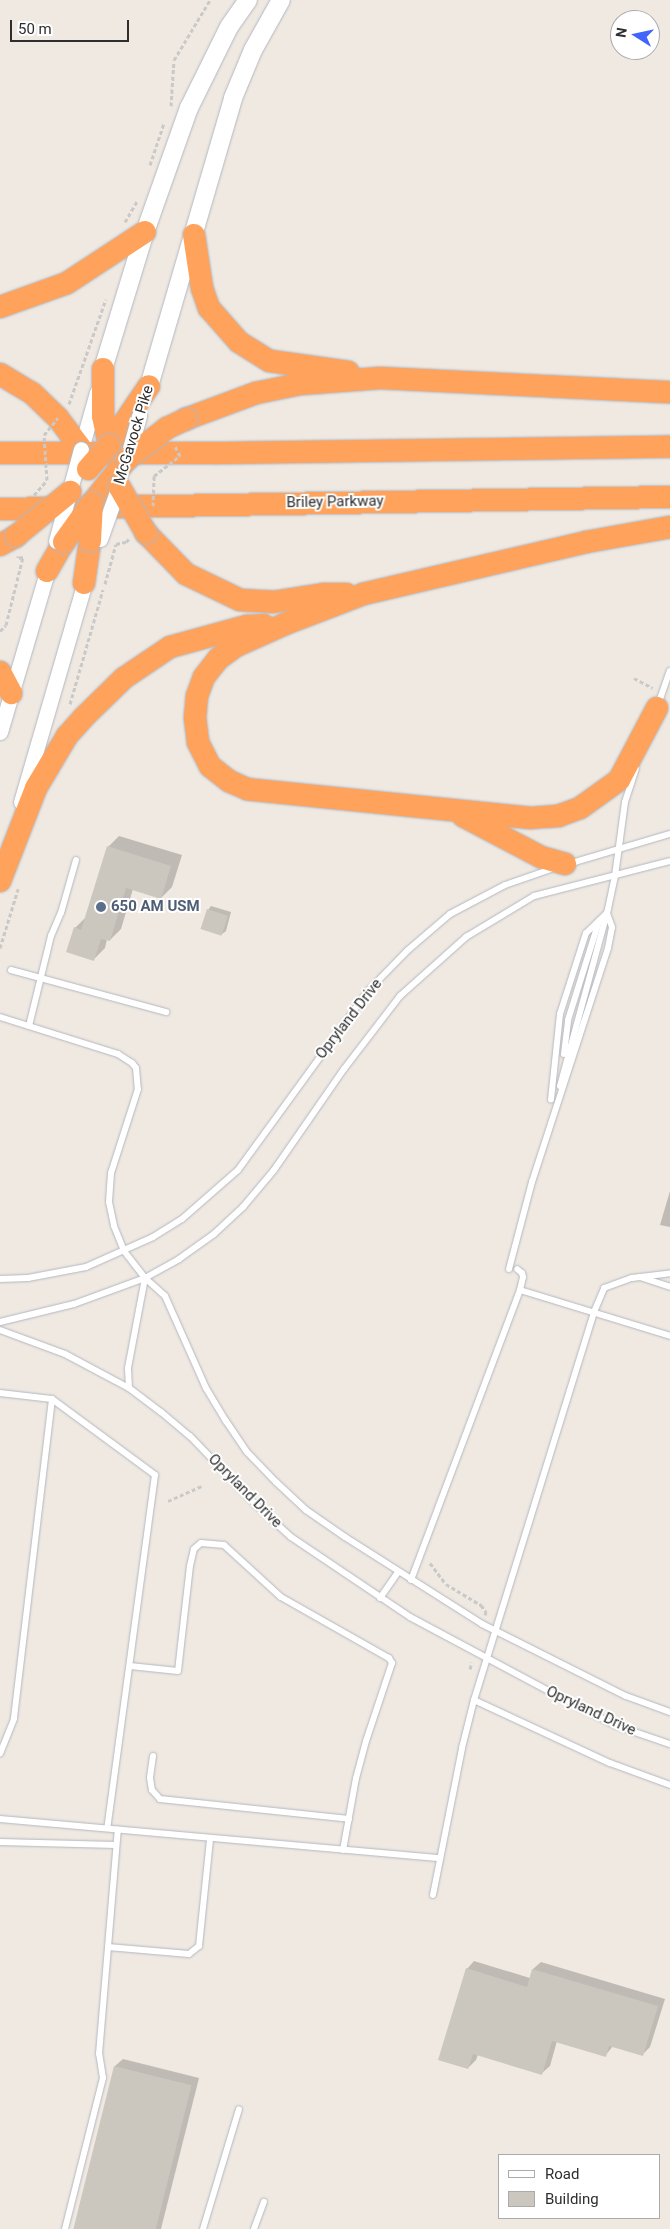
<!DOCTYPE html>
<html>
<head>
<meta charset="utf-8">
<style>
  body { margin:0 }
  #map { position:relative; width:670px; height:2229px; overflow:hidden; background:#efe9e1; font-family:Roboto,sans-serif }
  div>[style] { position:absolute }
  [style*='--x'] { left:calc(var(--x)*1px); top:calc(var(--y)*1px); width:calc(var(--w)*1px); rotate:calc(var(--a)*1deg) }
  .shadow>* { inset:0; background:#0003 }
  .building>* { inset:0; background:#cbc7bf; transform-origin:0 0 }
  .path>* { height:3px; margin-top:-1.5px; transform-origin:0; background:repeating-linear-gradient(90deg,#c9c9c9 0 4px,transparent 0 6.5px) }
  .roads { filter:drop-shadow(0 0 1px #b4b7c1) drop-shadow(0 0 1px #b4b7c1) }
  .service>* { height:6px; margin:-3px; padding:0 3px; transform-origin:3px; border-radius:3px; background:#fff }
  .tertiary>* { height:15px; margin:-7.5px; padding:0 7.5px; transform-origin:7.5px; border-radius:7.5px; background:#fff }
  .secondary>* { height:18px; margin:-9px; padding:0 9px; transform-origin:9px; border-radius:9px; background:#fff }
  .motorway>* { height:22px; margin:-11px; padding:0 11px; transform-origin:11px; border-radius:11px; background:#ffa35c }
  .path-bridge>* { height:3px; margin-top:-1.5px; transform-origin:0; background:repeating-linear-gradient(90deg,#c9c9c9 0 4px,transparent 0 6.5px) }
  .bridges { filter:drop-shadow(0 0 1px #b4b7c1) drop-shadow(0 0 1px #b4b7c1) }
  .tertiary-bridge>* { height:15px; margin:-7.5px; padding:0 7.5px; transform-origin:7.5px; border-radius:7.5px; background:#fff }
  .motorway-bridge>* { height:22px; margin:-11px; padding:0 11px; transform-origin:11px; border-radius:11px; background:#ffa35c }
  .dots>* { width:14px; height:14px; translate:-50% -50%; box-sizing:border-box; border:2px solid #fff; border-radius:50% }
  span { translate:-50% -50%; white-space:nowrap; text-align:center; line-height:1.15; -webkit-text-stroke:4px #fff; paint-order:stroke }
  .street-label { font-size:15px; color:#2e2e2e }
  .service-label { font-size:15px; color:#4e5e75; font-weight:700 }
  .left { translate:0 -50%; text-align:left }
  .legend { position:absolute; left:498px; top:2154px; width:162px; height:65px; box-sizing:border-box; background:#fff; border:1px solid #ababab; margin:0; padding:6px 9px; list-style:none; font-size:15px; color:#2e2e2e }
  .legend li { display:flex; align-items:center; gap:10px; height:25px }
  .legend b { width:25px; border:1px solid #ababab }
  .north { position:absolute; left:610px; top:10px; width:50px; height:50px; box-sizing:border-box; background:#fff; border:1px solid #ababab; border-radius:50%; rotate:280deg; font-size:14px; font-weight:700; line-height:20px; text-align:center; color:#2e2e2e }
  .north::after { content:''; display:block; margin:auto; width:18px; height:22px; background:#4264fb; clip-path:polygon(50% 0,100% 100%,50% 72%,0 100%) }
  .scale { position:absolute; left:10px; top:20px; width:119px; height:22px; box-sizing:border-box; border:2px solid #2e2e2e; border-top:0; padding-left:6px; font-size:15px; line-height:18px; white-space:nowrap; color:#2e2e2e; -webkit-text-stroke:4px #fff; paint-order:stroke }
</style>
</head>
<body>
<div id="map">
  <div class="shadow">
    <div style="clip-path:polygon(119px 836px,182px 855px,172px 887px,161px 898px,133px 889px,121px 929px,110px 940px,107px 939px,105px 948px,94px 959px,75px 928px,86px 917px,108px 847px)"></div>
    <div style="clip-path:polygon(211px 906px,231px 912px,226px 931px,222px 934px,208px 910px)"></div>
    <div style="clip-path:polygon(670px 1191px,670px 1227px,660px 1225px)"></div>
    <div style="clip-path:polygon(474px 1961px,530px 1978px,533px 1969px,541px 1962px,665px 1999px,650px 2047px,643px 2054px,613px 2046px,605px 2056px,557px 2041px,550px 2066px,542px 2073px,478px 2054px,476px 2060px,468px 2068px,467px 1969px)"></div>
    <div style="clip-path:polygon(123px 2059px,199px 2078px,161px 2229px,75px 2229px,115px 2066px)"></div>
  </div>
  <div class="building">
    <div style="clip-path:polygon(107px 846px,171px 866px,161px 899px,126px 888px,110px 941px,101px 939px,94px 961px,66px 952px,74px 927px,81px 930px)"></div>
    <div style="left:207px;top:909px;width:22px;height:21px;rotate:18deg"></div>
    <div style="clip-path:polygon(466px 1968px,527px 1987px,532px 1969px,658px 2006px,643px 2056px,609px 2046px,606px 2057px,552px 2041px,542px 2075px,473px 2054px,468px 2069px,438px 2060px)"></div>
    <div style="left:114px;top:2066px;width:80px;height:168px;rotate:14deg"></div>
  </div>
  <div class="path">
    <div style="--x:171;--y:106;--w:46;--a:-86.3"></div>
    <div style="--x:174;--y:60;--w:70;--a:-59"></div>
    <div style="--x:150;--y:165;--w:44;--a:-71.6"></div>
    <div style="--x:125;--y:222;--w:24;--a:-60"></div>
    <div style="--x:69;--y:404;--w:111;--a:-70.6"></div>
    <div style="--x:105;--y:584;--w:41;--a:-74.6"></div>
    <div style="--x:116;--y:544;--w:10;--a:-11"></div>
    <div style="--x:126;--y:542;--w:4;--a:-45"></div>
    <div style="--x:0;--y:631;--w:8;--a:-45"></div>
    <div style="--x:6;--y:625;--w:70;--a:-76"></div>
    <div style="--x:23;--y:557;--w:5;--a:169"></div>
    <div style="--x:18;--y:558;--w:2;--a:-90"></div>
    <div style="--x:634;--y:678;--w:21;--a:28"></div>
    <div style="--x:70;--y:704;--w:119;--a:-73.9"></div>
    <div style="--x:0;--y:948;--w:62;--a:-73"></div>
    <div style="--x:168;--y:1501;--w:39;--a:-24"></div>
    <div style="--x:430;--y:1563;--w:26;--a:53"></div>
    <div style="--x:446;--y:1584;--w:41;--a:31"></div>
    <div style="--x:481;--y:1605;--w:9;--a:54"></div>
    <div style="--x:486;--y:1612;--w:3;--a:108"></div>
    <div style="--x:470;--y:1669;--w:7;--a:-74"></div>
  </div>
  <div class="roads">
    <div class="service">
      <div style="--x:658;--y:705;--w:36;--a:-71"></div>
      <div style="--x:568;--y:864;--w:106;--a:-16.4"></div>
      <div style="--x:11;--y:970;--w:161;--a:15.2"></div>
      <div style="--x:0;--y:1017;--w:124;--a:17.4"></div>
      <div style="--x:118;--y:1054;--w:17;--a:33"></div>
      <div style="--x:132;--y:1063;--w:6;--a:51"></div>
      <div style="--x:136;--y:1068;--w:21;--a:85"></div>
      <div style="--x:138;--y:1089;--w:88;--a:107.8"></div>
      <div style="--x:111;--y:1173;--w:29;--a:94"></div>
      <div style="--x:109;--y:1202;--w:25;--a:78"></div>
      <div style="--x:114;--y:1226;--w:27;--a:68"></div>
      <div style="--x:124;--y:1251;--w:34;--a:52"></div>
      <div style="--x:145;--y:1278;--w:27;--a:42"></div>
      <div style="--x:165;--y:1296;--w:101;--a:66"></div>
      <div style="--x:206;--y:1388;--w:39;--a:59"></div>
      <div style="--x:226;--y:1421;--w:37;--a:56"></div>
      <div style="--x:247;--y:1452;--w:42;--a:46"></div>
      <div style="--x:276;--y:1482;--w:41;--a:43"></div>
      <div style="--x:306;--y:1510;--w:47;--a:34.7"></div>
      <div style="--x:345;--y:1537;--w:162;--a:32.4"></div>
      <div style="--x:482;--y:1624;--w:161;--a:26.6"></div>
      <div style="--x:626;--y:1696;--w:47;--a:20"></div>
      <div style="--x:29;--y:1026;--w:93;--a:-76.3"></div>
      <div style="--x:51;--y:936;--w:25;--a:-67"></div>
      <div style="--x:61;--y:913;--w:55;--a:-74.2"></div>
      <div style="--x:564;--y:1054;--w:34;--a:-83"></div>
      <div style="--x:568;--y:1020;--w:104;--a:-72.6"></div>
      <div style="--x:560;--y:1086;--w:183;--a:-74.8"></div>
      <div style="--x:608;--y:909;--w:34;--a:-78"></div>
      <div style="--x:615;--y:876;--w:75;--a:-82.3"></div>
      <div style="--x:625;--y:802;--w:35;--a:-72"></div>
      <div style="--x:509;--y:1269;--w:90;--a:-75.2"></div>
      <div style="--x:532;--y:1182;--w:246;--a:-72"></div>
      <div style="--x:608;--y:948;--w:21;--a:-79"></div>
      <div style="--x:612;--y:927;--w:15;--a:-110"></div>
      <div style="--x:607;--y:913;--w:29;--a:136"></div>
      <div style="--x:586;--y:933;--w:85;--a:107.8"></div>
      <div style="--x:560;--y:1014;--w:86;--a:96"></div>
      <div style="--x:640;--y:1277;--w:32;--a:18"></div>
      <div style="--x:0;--y:1279;--w:28;--a:-2"></div>
      <div style="--x:28;--y:1278;--w:59;--a:-10.7"></div>
      <div style="--x:86;--y:1267;--w:73;--a:-24.1"></div>
      <div style="--x:153;--y:1237;--w:34;--a:-32"></div>
      <div style="--x:182;--y:1219;--w:74;--a:-41.2"></div>
      <div style="--x:238;--y:1170;--w:221;--a:-54"></div>
      <div style="--x:368;--y:991;--w:57;--a:-45.7"></div>
      <div style="--x:408;--y:950;--w:55;--a:-40.6"></div>
      <div style="--x:450;--y:914;--w:62;--a:-27.8"></div>
      <div style="--x:505;--y:885;--w:52;--a:-19.1"></div>
      <div style="--x:520;--y:1290;--w:157;--a:17"></div>
      <div style="--x:0;--y:1322;--w:76;--a:-13.7"></div>
      <div style="--x:74;--y:1304;--w:76;--a:-20.1"></div>
      <div style="--x:145;--y:1278;--w:39;--a:-29"></div>
      <div style="--x:179;--y:1259;--w:43;--a:-35.5"></div>
      <div style="--x:214;--y:1234;--w:40;--a:-43"></div>
      <div style="--x:243;--y:1207;--w:48;--a:-50"></div>
      <div style="--x:274;--y:1170;--w:123;--a:-55.3"></div>
      <div style="--x:344;--y:1069;--w:92;--a:-52.5"></div>
      <div style="--x:400;--y:996;--w:89;--a:-41.8"></div>
      <div style="--x:466;--y:937;--w:79;--a:-31.1"></div>
      <div style="--x:534;--y:896;--w:140;--a:-14.4"></div>
      <div style="--x:0;--y:1330;--w:69;--a:20.3"></div>
      <div style="--x:65;--y:1354;--w:72;--a:28"></div>
      <div style="--x:129;--y:1388;--w:40;--a:37"></div>
      <div style="--x:161;--y:1412;--w:38;--a:40"></div>
      <div style="--x:190;--y:1436;--w:95;--a:46.3"></div>
      <div style="--x:256;--y:1505;--w:47;--a:42.4"></div>
      <div style="--x:291;--y:1537;--w:143;--a:33.9"></div>
      <div style="--x:410;--y:1617;--w:168;--a:28.1"></div>
      <div style="--x:558;--y:1696;--w:66;--a:27"></div>
      <div style="--x:617;--y:1726;--w:56;--a:18.8"></div>
      <div style="--x:129;--y:1388;--w:20;--a:-93"></div>
      <div style="--x:128;--y:1368;--w:92;--a:-79.3"></div>
      <div style="--x:0;--y:1393;--w:52;--a:6.6"></div>
      <div style="--x:52;--y:1399;--w:322;--a:96.8"></div>
      <div style="--x:14;--y:1719;--w:37;--a:112"></div>
      <div style="--x:52;--y:1399;--w:128;--a:36.4"></div>
      <div style="--x:155;--y:1475;--w:356;--a:97.7"></div>
      <div style="--x:411;--y:1580;--w:310;--a:-69.4"></div>
      <div style="--x:520;--y:1290;--w:13;--a:-77"></div>
      <div style="--x:523;--y:1277;--w:4;--a:-104"></div>
      <div style="--x:522;--y:1273;--w:6;--a:-141"></div>
      <div style="--x:380;--y:1598;--w:32;--a:-55"></div>
      <div style="--x:130;--y:1666;--w:48;--a:5.9"></div>
      <div style="--x:178;--y:1671;--w:106;--a:-83.5"></div>
      <div style="--x:190;--y:1566;--w:17;--a:-77"></div>
      <div style="--x:194;--y:1549;--w:9;--a:-41"></div>
      <div style="--x:201;--y:1543;--w:23;--a:5"></div>
      <div style="--x:224;--y:1545;--w:77;--a:42.4"></div>
      <div style="--x:281;--y:1597;--w:124;--a:29.5"></div>
      <div style="--x:389;--y:1658;--w:6;--a:59"></div>
      <div style="--x:392;--y:1663;--w:82;--a:108.4"></div>
      <div style="--x:366;--y:1741;--w:38;--a:105"></div>
      <div style="--x:356;--y:1778;--w:73;--a:100.2"></div>
      <div style="--x:474;--y:1700;--w:150;--a:24.9"></div>
      <div style="--x:610;--y:1763;--w:64;--a:20.1"></div>
      <div style="--x:153;--y:1756;--w:22;--a:98"></div>
      <div style="--x:150;--y:1778;--w:12;--a:81"></div>
      <div style="--x:152;--y:1790;--w:12;--a:48"></div>
      <div style="--x:160;--y:1799;--w:190;--a:6"></div>
      <div style="--x:0;--y:1819;--w:442;--a:5.1"></div>
      <div style="--x:0;--y:1842;--w:116;--a:1.5"></div>
      <div style="--x:433;--y:1895;--w:150;--a:-78.8"></div>
      <div style="--x:462;--y:1748;--w:49;--a:-76"></div>
      <div style="--x:474;--y:1700;--w:406;--a:-72.8"></div>
      <div style="--x:594;--y:1312;--w:26;--a:-67"></div>
      <div style="--x:604;--y:1288;--w:30;--a:-20"></div>
      <div style="--x:632;--y:1278;--w:38;--a:-7"></div>
      <div style="--x:108;--y:1947;--w:81;--a:4.9"></div>
      <div style="--x:189;--y:1954;--w:13;--a:-39"></div>
      <div style="--x:199;--y:1946;--w:108;--a:-84.1"></div>
      <div style="--x:65;--y:2229;--w:156;--a:-75.9"></div>
      <div style="--x:103;--y:2078;--w:24;--a:-99"></div>
      <div style="--x:99;--y:2054;--w:225;--a:-85.2"></div>
      <div style="--x:203;--y:2229;--w:125;--a:-73.3"></div>
      <div style="--x:254;--y:2229;--w:29;--a:-70"></div>
    </div>
    <div class="tertiary">
      <div style="--x:81;--y:449;--w:59;--a:-74.3"></div>
      <div style="--x:0;--y:732;--w:177;--a:-73.6"></div>
      <div style="--x:21;--y:802;--w:236;--a:-73.8"></div>
    </div>
    <div class="secondary">
      <div style="--x:103;--y:369;--w:143;--a:-73"></div>
      <div style="--x:145;--y:232;--w:132;--a:-70.5"></div>
      <div style="--x:189;--y:108;--w:90;--a:-63.7"></div>
      <div style="--x:229;--y:27;--w:33;--a:-55"></div>
      <div style="--x:149;--y:386;--w:300;--a:-73.7"></div>
      <div style="--x:233;--y:98;--w:52;--a:-67.4"></div>
      <div style="--x:253;--y:50;--w:57;--a:-60.8"></div>
    </div>
    <div class="motorway">
      <div style="--x:194;--y:235;--w:54;--a:81.4"></div>
      <div style="--x:202;--y:288;--w:21;--a:71"></div>
      <div style="--x:209;--y:308;--w:45;--a:48.6"></div>
      <div style="--x:239;--y:342;--w:36;--a:32"></div>
      <div style="--x:270;--y:361;--w:79;--a:8"></div>
      <div style="--x:0;--y:307;--w:71;--a:-19.7"></div>
      <div style="--x:67;--y:283;--w:93;--a:-33.2"></div>
      <div style="--x:103;--y:369;--w:47;--a:90"></div>
      <div style="--x:103;--y:416;--w:30;--a:78"></div>
      <div style="--x:0;--y:374;--w:37;--a:31"></div>
      <div style="--x:32;--y:393;--w:36;--a:44"></div>
      <div style="--x:58;--y:418;--w:39;--a:53"></div>
      <div style="--x:186;--y:419;--w:75;--a:-20.4"></div>
      <div style="--x:256;--y:393;--w:45;--a:-11.6"></div>
      <div style="--x:300;--y:384;--w:81;--a:-4.2"></div>
      <div style="--x:381;--y:378;--w:289;--a:2.8"></div>
      <div style="--x:109;--y:445;--w:71;--a:-55.9"></div>
      <div style="--x:0;--y:453;--w:217;--a:0"></div>
      <div style="--x:217;--y:453;--w:453;--a:-0.8"></div>
      <div style="--x:92;--y:503;--w:56;--a:-51.5"></div>
      <div style="--x:0;--y:509;--w:670;--a:-1.03"></div>
      <div style="--x:146;--y:533;--w:57;--a:45.7"></div>
      <div style="--x:186;--y:574;--w:60;--a:25.7"></div>
      <div style="--x:240;--y:600;--w:33;--a:3"></div>
      <div style="--x:273;--y:602;--w:53;--a:-8.7"></div>
      <div style="--x:325;--y:594;--w:21;--a:0"></div>
      <div style="--x:0;--y:545;--w:18;--a:-29"></div>
      <div style="--x:47;--y:571;--w:34;--a:-60"></div>
      <div style="--x:84;--y:583;--w:42;--a:-81.9"></div>
      <div style="--x:0;--y:672;--w:24;--a:62"></div>
      <div style="--x:657;--y:708;--w:81;--a:117.8"></div>
      <div style="--x:619;--y:780;--w:48;--a:144.3"></div>
      <div style="--x:580;--y:808;--w:23;--a:160"></div>
      <div style="--x:558;--y:816;--w:27;--a:176"></div>
      <div style="--x:531;--y:818;--w:285;--a:-174.2"></div>
      <div style="--x:247;--y:789;--w:20;--a:-156"></div>
      <div style="--x:229;--y:781;--w:24;--a:-142"></div>
      <div style="--x:210;--y:766;--w:27;--a:-117"></div>
      <div style="--x:198;--y:742;--w:24;--a:-97"></div>
      <div style="--x:195;--y:718;--w:22;--a:-85"></div>
      <div style="--x:197;--y:696;--w:20;--a:-70"></div>
      <div style="--x:204;--y:677;--w:23;--a:-52"></div>
      <div style="--x:218;--y:659;--w:22;--a:-36"></div>
      <div style="--x:236;--y:646;--w:54;--a:-24.2"></div>
      <div style="--x:285;--y:624;--w:84;--a:-21"></div>
      <div style="--x:363;--y:594;--w:229;--a:-13.1"></div>
      <div style="--x:586;--y:542;--w:85;--a:-10.1"></div>
      <div style="--x:463;--y:816;--w:88;--a:27.7"></div>
      <div style="--x:541;--y:857;--w:25;--a:16"></div>
      <div style="--x:0;--y:881;--w:100;--a:-68.8"></div>
      <div style="--x:36;--y:788;--w:61;--a:-59.2"></div>
      <div style="--x:67;--y:736;--w:24;--a:-48"></div>
      <div style="--x:83;--y:718;--w:57;--a:-44.3"></div>
      <div style="--x:124;--y:678;--w:55;--a:-34"></div>
      <div style="--x:170;--y:647;--w:80;--a:-15.3"></div>
      <div style="--x:247;--y:626;--w:17;--a:-3"></div>
    </div>
  </div>
  <div class="path-bridge">
    <div style="--x:34;--y:495;--w:20;--a:-49"></div>
    <div style="--x:47;--y:480;--w:45;--a:-93.8"></div>
    <div style="--x:44;--y:435;--w:22;--a:-51"></div>
    <div style="--x:153;--y:506;--w:30;--a:-88"></div>
    <div style="--x:154;--y:476;--w:33;--a:-38"></div>
    <div style="--x:180;--y:456;--w:13;--a:-117"></div>
  </div>
  <div class="bridges">
    <div class="tertiary-bridge">
      <div style="--x:127;--y:459;--w:45;--a:-74.4"></div>
      <div style="--x:100;--y:539;--w:56;--a:-70.3"></div>
      <div style="--x:56;--y:541;--w:95;--a:-74.8"></div>
    </div>
    <div class="motorway-bridge">
      <div style="--x:127;--y:459;--w:51;--a:-37.8"></div>
      <div style="--x:167;--y:428;--w:21;--a:-25"></div>
      <div style="--x:88;--y:469;--w:32;--a:-49"></div>
      <div style="--x:119;--y:486;--w:54;--a:60.1"></div>
      <div style="--x:16;--y:536;--w:70;--a:-39.2"></div>
      <div style="--x:90;--y:541;--w:38;--a:-87"></div>
      <div style="--x:64;--y:542;--w:48;--a:-54.3"></div>
    </div>
  </div>
  <div class="dots">
    <div style="left:101px;top:907px;background:#5c6f8a"></div>
  </div>
  <div class="street-label">
    <span style="left:134px;top:435px;rotate:-73deg">McGavock Pike</span>
    <span style="left:335px;top:502px;rotate:-1deg">Briley Parkway</span>
    <span style="left:349px;top:1019px;rotate:-52deg">Opryland Drive</span>
    <span style="left:245px;top:1491px;rotate:45deg">Opryland Drive</span>
    <span style="left:591px;top:1711px;rotate:25deg">Opryland Drive</span>
  </div>
  <div class="service-label">
    <span class="left" style="left:111px;top:907px">650 AM USM</span>
  </div>
  <ul class="legend">
  <li><b style="height:6px;background:#fff"></b>Road</li>
  <li><b style="height:14px;background:#cbc7bf"></b>Building</li>
  </ul>
  <div class="north">N</div>
  <div class="scale">50 m</div>
</div>
</body>
</html>
